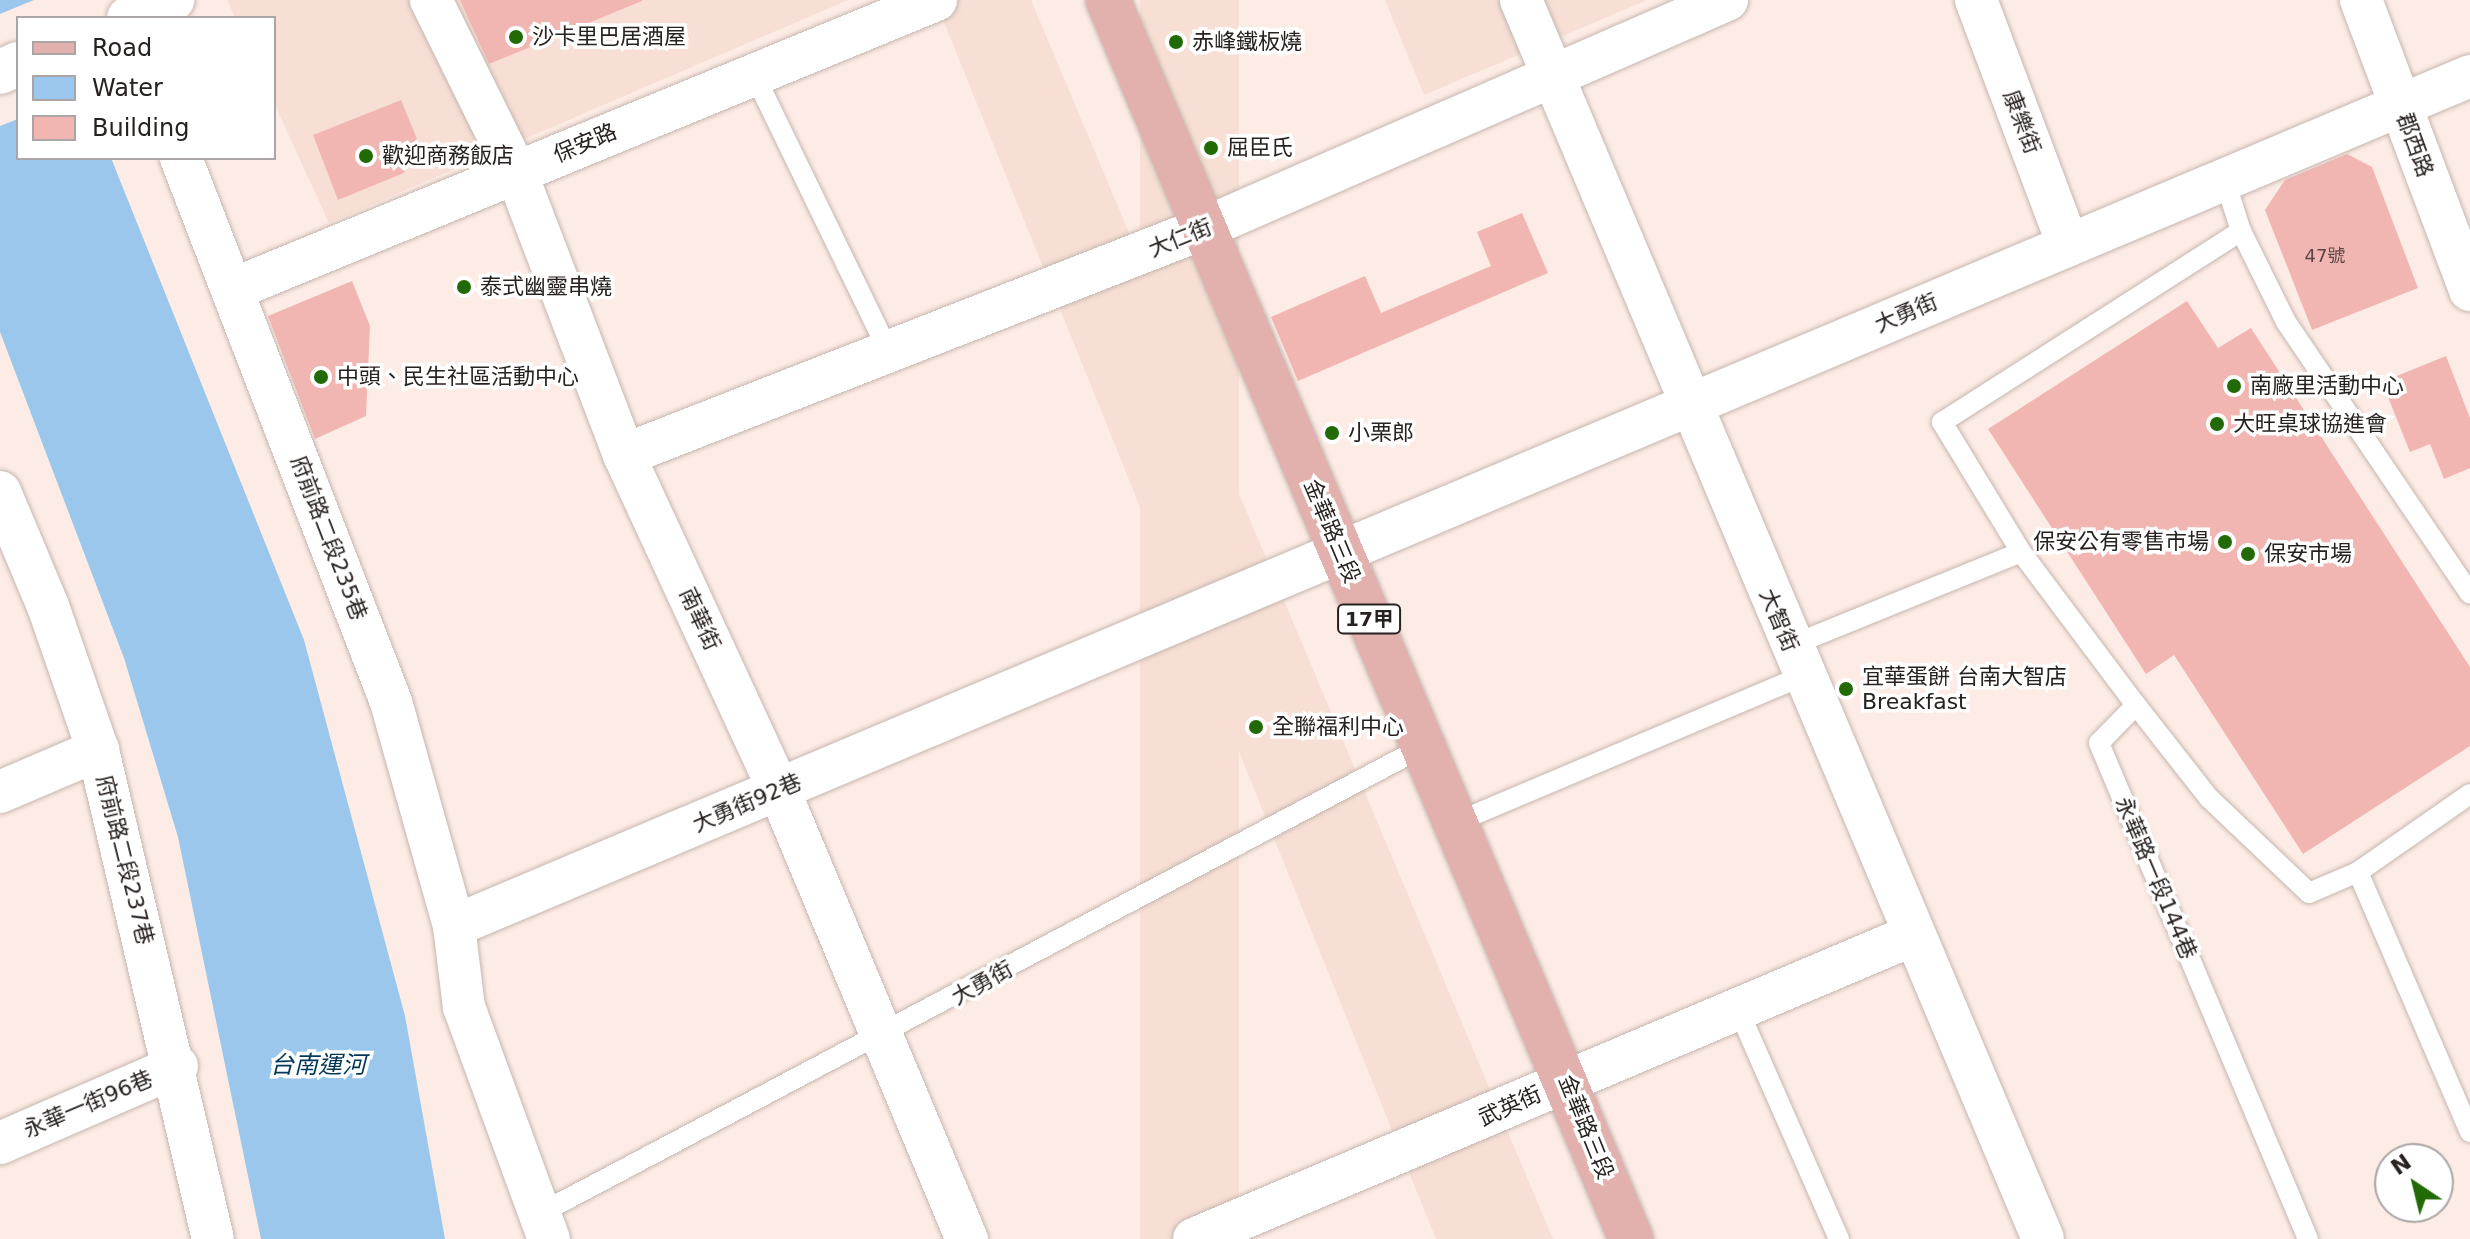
<!DOCTYPE html>
<html>
<head>
<meta charset="utf-8">
<style>
  body { margin:0 }
  #map { position:relative; width:2470px; height:1239px; overflow:hidden; background:#fdece5; font-family:"DejaVu Sans","Noto Sans TC",sans-serif }
  div>[style] { position:absolute }
  [style*='--x'] { left:calc(var(--x)*1px); top:calc(var(--y)*1px); width:calc(var(--w)*1px); rotate:calc(var(--a)*1deg) }
  .built>* { inset:0; background:#f7dfd5; transform-origin:0 0 }
  .water>* { inset:0; background:#9ac7eb }
  .pier>* { inset:0; background:#fdece5 }
  .building>* { inset:0; background:#f2b6b2 }
  .roads { filter:drop-shadow(0 0 2px #c5b6af) drop-shadow(0 0 2px #c5b6af) }
  .lane>* { height:20px; margin:-10px; padding:0 10px; transform-origin:10px; border-radius:10px; background:#fff }
  .street>* { height:42px; margin:-21px; padding:0 21px; transform-origin:21px; border-radius:21px; background:#fff }
  .secondary>* { height:44px; margin:-22px; padding:0 22px; transform-origin:22px; border-radius:22px; background:#fff }
  .primary>* { height:44px; margin:-22px; padding:0 22px; transform-origin:22px; border-radius:22px; background:#e2b1ae }
  .dots>* { width:22px; height:22px; translate:-50% -50%; box-sizing:border-box; border:4px solid #fff; border-radius:50% }
  span { translate:-50% -50%; white-space:nowrap; text-align:center; line-height:1.15; -webkit-text-stroke:7px #fff; paint-order:stroke }
  .number-label { font-size:18px; color:#5a4644 }
  .number-label span { -webkit-text-stroke-width:0 }
  .shield-label span { padding:2px 6px; background:#fff; border:2px solid; border-radius:6px; -webkit-text-stroke-width:0 }
  .shield-label { font-size:20px; color:#27211f; font-weight:700 }
  .poi-label { font-size:22px; color:#27211f }
  .left { translate:0 -50%; text-align:left }
  .right { translate:-100% -50%; text-align:right }
  .street-label { font-size:22px; color:#27211f }
  .water-label { font-size:24px; color:#003658; font-style:italic }
  .legend { position:absolute; left:16px; top:16px; width:260px; height:144px; box-sizing:border-box; background:#fff; border:2px solid #a9a6a5; margin:0; padding:10px 14px; list-style:none; font-size:24px; color:#27211f }
  .legend li { display:flex; align-items:center; gap:16px; height:40px }
  .legend b { width:40px; border:2px solid #a9a6a5 }
  .north { position:absolute; left:2374px; top:1143px; width:80px; height:80px; box-sizing:border-box; background:#fff; border:2px solid #a9a6a5; border-radius:50%; rotate:325deg; font-size:22px; font-weight:700; line-height:32px; text-align:center; color:#27211f }
  .north::after { content:''; display:block; margin:auto; width:28px; height:36px; background:#216a05; clip-path:polygon(50% 0,100% 100%,50% 72%,0 100%) }
</style>
</head>
<body>
<div id="map">
  <div class="built">
    <div style="clip-path:polygon(227px 0,848px 0,329px 223px,274px 103px,274px 18px,235px 18px)"></div>
    <div style="clip-path:polygon(935px 0,1031px 0,1553px 1239px,1436px 1239px)"></div>
    <div style="left:1140px;top:0;width:99px;height:1344px"></div>
    <div style="clip-path:polygon(1385px 0,1647px 0,1424px 95px)"></div>
  </div>
  <div class="water">
    <div style="clip-path:polygon(0 0,48px 0,18px 18px,18px 158px,111px 158px,304px 640px,405px 1016px,445px 1239px,261px 1239px,178px 837px,124px 658px,0 332px)"></div>
  </div>
  <div class="pier">
    <div style="clip-path:polygon(34px 0,52px 0,59px 18px,18px 18px,18px 119px,0 126px,0 14px)"></div>
  </div>
  <div class="building">
    <div style="clip-path:polygon(460px 0,642px 0,642px 1px,489px 64px)"></div>
    <div style="clip-path:polygon(401px 100px,417px 139px,404px 173px,338px 200px,313px 135px)"></div>
    <div style="clip-path:polygon(2347px 154px,2372px 167px,2418px 288px,2312px 330px,2265px 210px,2285px 180px)"></div>
    <div style="clip-path:polygon(1522px 213px,1548px 273px,1298px 381px,1271px 317px,1365px 276px,1381px 313px,1491px 266px,1477px 232px)"></div>
    <div style="clip-path:polygon(352px 281px,370px 326px,366px 416px,315px 439px,268px 316px)"></div>
    <div style="clip-path:polygon(2187px 301px,2218px 348px,2251px 328px,2470px 667px,2470px 746px,2303px 854px,2174px 655px,2146px 674px,1988px 429px)"></div>
    <div style="clip-path:polygon(2446px 356px,2470px 418px,2470px 468px,2444px 479px,2430px 444px,2410px 452px,2382px 382px)"></div>
  </div>
  <div class="roads">
    <div class="lane">
      <div style="--x:753;--y:72;--w:311;--a:64.1"></div>
      <div style="--x:2225;--y:181;--w:52;--a:72.3"></div>
      <div style="--x:2241;--y:231;--w:102;--a:63.7"></div>
      <div style="--x:2286;--y:322;--w:328;--a:55.9"></div>
      <div style="--x:2241;--y:231;--w:355;--a:147.4"></div>
      <div style="--x:1942;--y:422;--w:152;--a:58.7"></div>
      <div style="--x:2021;--y:552;--w:191;--a:53.1"></div>
      <div style="--x:2136;--y:705;--w:53;--a:134.2"></div>
      <div style="--x:2099;--y:743;--w:538;--a:67.15"></div>
      <div style="--x:1790;--y:646;--w:249;--a:-22.1"></div>
      <div style="--x:2136;--y:705;--w:118;--a:51.9"></div>
      <div style="--x:2209;--y:798;--w:138;--a:43.5"></div>
      <div style="--x:2309;--y:893;--w:53;--a:-23.2"></div>
      <div style="--x:2358;--y:872;--w:136;--a:-34.9"></div>
      <div style="--x:1457;--y:822;--w:376;--a:-22.9"></div>
      <div style="--x:2358;--y:872;--w:283;--a:66.7"></div>
      <div style="--x:1738;--y:1009;--w:251;--a:66.3"></div>
      <div style="--x:539;--y:1214;--w:1000;--a:-27.85"></div>
    </div>
    <div class="street">
      <div style="--x:431;--y:0;--w:192;--a:63.7"></div>
      <div style="--x:516;--y:172;--w:303;--a:69.1"></div>
      <div style="--x:624;--y:455;--w:369;--a:65.2"></div>
      <div style="--x:779;--y:790;--w:487;--a:67.3"></div>
      <div style="--x:1521;--y:0;--w:1344;--a:67.15"></div>
      <div style="--x:1976;--y:0;--w:262;--a:69.4"></div>
      <div style="--x:2361;--y:0;--w:310;--a:69.4"></div>
      <div style="--x:181;--y:158;--w:583;--a:68.89"></div>
      <div style="--x:391;--y:702;--w:233;--a:74.3"></div>
      <div style="--x:454;--y:926;--w:82;--a:83"></div>
      <div style="--x:464;--y:1007;--w:247;--a:69.9"></div>
      <div style="--x:236;--y:288;--w:757;--a:-22.36"></div>
      <div style="--x:624;--y:455;--w:621;--a:-21.36"></div>
      <div style="--x:1202;--y:229;--w:573;--a:-23.57"></div>
      <div style="--x:0;--y:492;--w:124;--a:67.2"></div>
      <div style="--x:48;--y:606;--w:152;--a:70.9"></div>
      <div style="--x:98;--y:750;--w:502;--a:76.77"></div>
      <div style="--x:0;--y:792;--w:107;--a:-23.2"></div>
      <div style="--x:454;--y:926;--w:2188;--a:-22.86"></div>
      <div style="--x:0;--y:1143;--w:193;--a:-23.5"></div>
      <div style="--x:1194;--y:1239;--w:781;--a:-22.92"></div>
    </div>
    <div class="secondary">
      <div style="--x:129;--y:18;--w:47;--a:-22.7"></div>
      <div style="--x:0;--y:72;--w:20;--a:-24"></div>
    </div>
    <div class="primary">
      <div style="--x:1108;--y:0;--w:1345;--a:67.11"></div>
    </div>
  </div>
  <div class="dots">
    <div style="left:516px;top:37px;background:#216a05"></div>
    <div style="left:1176px;top:42px;background:#216a05"></div>
    <div style="left:1211px;top:148px;background:#216a05"></div>
    <div style="left:366px;top:156px;background:#216a05"></div>
    <div style="left:464px;top:287px;background:#216a05"></div>
    <div style="left:321px;top:377px;background:#216a05"></div>
    <div style="left:2234px;top:386px;background:#216a05"></div>
    <div style="left:2217px;top:424px;background:#216a05"></div>
    <div style="left:1332px;top:433px;background:#216a05"></div>
    <div style="left:2225px;top:542px;background:#216a05"></div>
    <div style="left:2248px;top:554px;background:#216a05"></div>
    <div style="left:1846px;top:689px;background:#216a05"></div>
    <div style="left:1256px;top:727px;background:#216a05"></div>
  </div>
  <div class="number-label">
    <span style="left:2325px;top:256px">47號</span>
  </div>
  <div class="shield-label">
    <span style="left:1369px;top:619px">17甲</span>
  </div>
  <div class="poi-label">
    <span class="left" style="left:532px;top:37px">沙卡里巴居酒屋</span>
    <span class="left" style="left:1192px;top:42px">赤峰鐵板燒</span>
    <span class="left" style="left:1227px;top:148px">屈臣氏</span>
    <span class="left" style="left:382px;top:156px">歡迎商務飯店</span>
    <span class="left" style="left:480px;top:287px">泰式幽靈串燒</span>
    <span class="left" style="left:337px;top:377px">中頭、民生社區活動中心</span>
    <span class="left" style="left:2250px;top:386px">南廠里活動中心</span>
    <span class="left" style="left:2233px;top:424px">大旺桌球協進會</span>
    <span class="left" style="left:1348px;top:433px">小栗郎</span>
    <span class="right" style="left:2209px;top:542px">保安公有零售市場</span>
    <span class="left" style="left:2264px;top:554px">保安市場</span>
    <span class="left" style="left:1862px;top:689px">宜華蛋餅 台南大智店<br>Breakfast</span>
    <span class="left" style="left:1272px;top:727px">全聯福利中心</span>
  </div>
  <div class="street-label">
    <span style="left:2022px;top:122px;rotate:69deg">康樂街</span>
    <span style="left:585px;top:143px;rotate:-23deg">保安路</span>
    <span style="left:2415px;top:145px;rotate:70deg">郡西路</span>
    <span style="left:1180px;top:238px;rotate:-22deg">大仁街</span>
    <span style="left:1906px;top:313px;rotate:-23deg">大勇街</span>
    <span style="left:1332px;top:531px;rotate:67deg">金華路三段</span>
    <span style="left:329px;top:538px;rotate:69deg">府前路二段235巷</span>
    <span style="left:700px;top:619px;rotate:65deg">南華街</span>
    <span style="left:1779px;top:620px;rotate:67deg">大智街</span>
    <span style="left:747px;top:803px;rotate:-23deg">大勇街92巷</span>
    <span style="left:125px;top:860px;rotate:76deg">府前路二段237巷</span>
    <span style="left:2156px;top:878px;rotate:67deg">永華路一段144巷</span>
    <span style="left:982px;top:983px;rotate:-29deg">大勇街</span>
    <span style="left:88px;top:1104px;rotate:-23deg">永華一街96巷</span>
    <span style="left:1510px;top:1106px;rotate:-24deg">武英街</span>
    <span style="left:1586px;top:1127px;rotate:68deg">金華路三段</span>
  </div>
  <div class="water-label">
    <span style="left:318px;top:1066px">台南運河</span>
  </div>
  <ul class="legend">
  <li><b style="height:10px;background:#e2b1ae"></b>Road</li>
  <li><b style="height:22px;background:#9ac7eb"></b>Water</li>
  <li><b style="height:22px;background:#f2b6b2"></b>Building</li>
  </ul>
  <div class="north">N</div>
</div>
</body>
</html>
